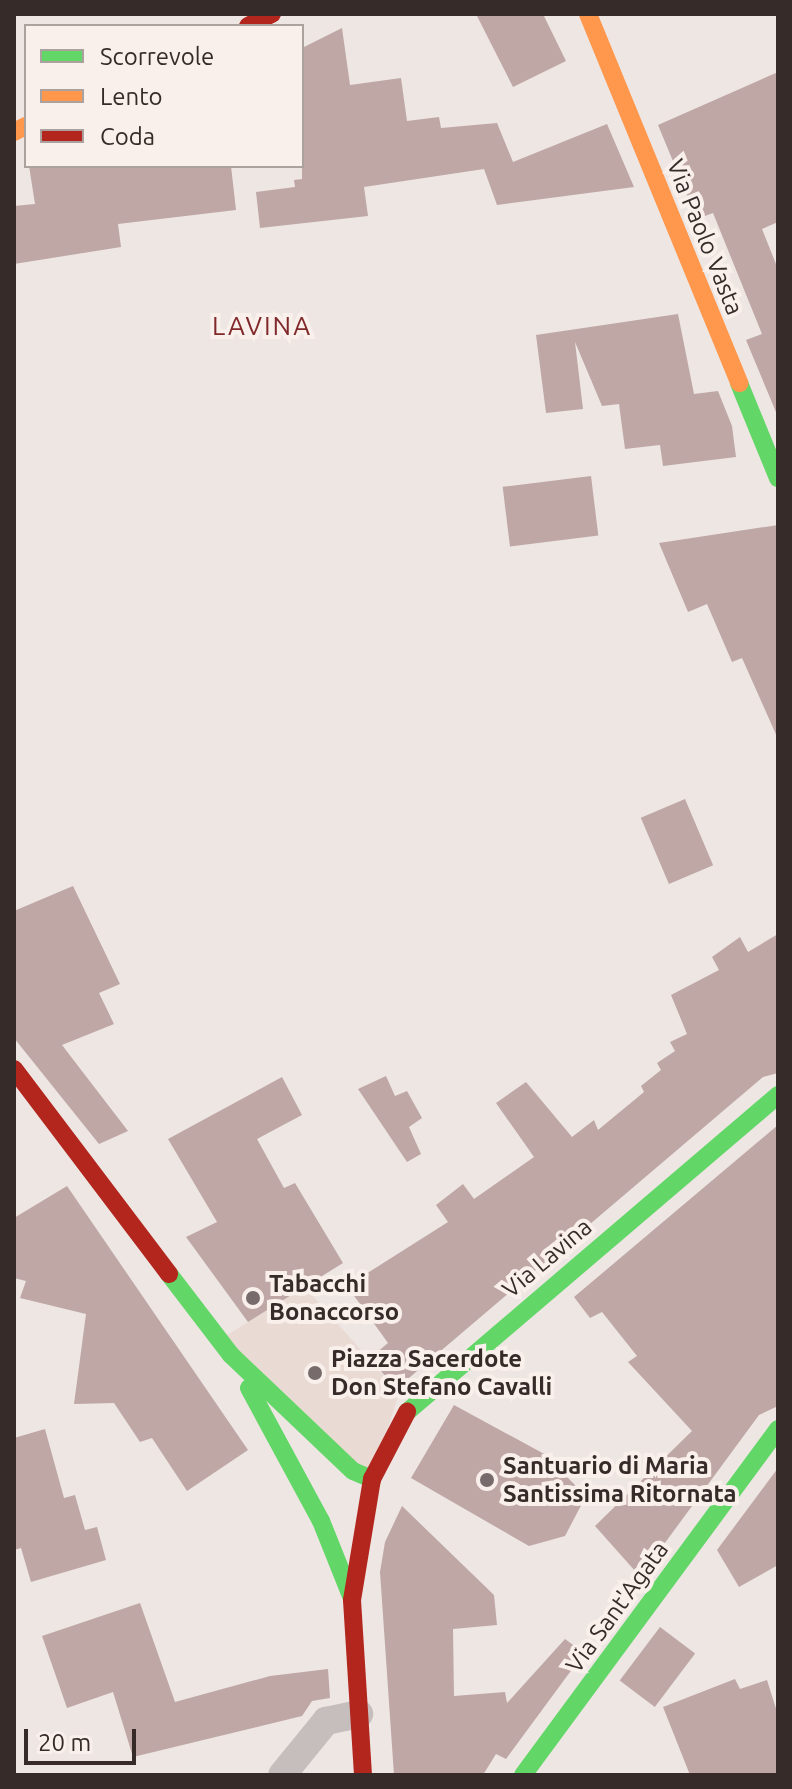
<!DOCTYPE html>
<html>
<head>
<meta charset="utf-8">
<style>
  body { margin:0 }
  #map { position:relative; width:792px; height:1789px; overflow:hidden; background:#ede6e3; font-family:Ubuntu,sans-serif }
  div>[style] { position:absolute }
  [style*='--x'] { left:calc(var(--x)*1px); top:calc(var(--y)*1px); width:calc(var(--w)*1px); rotate:calc(var(--a)*1deg) }
  .plaza>* { inset:0; background:#eadad4 }
  .building>* { inset:0; background:#bfa7a6; transform-origin:0 0 }
  .street>* { height:28px; margin:-14px; padding:0 14px; transform-origin:14px; border-radius:14px; background:#c6bebc }
  .fast>* { height:18px; margin:-9px; padding:0 9px; transform-origin:9px; border-radius:9px; background:#63d668 }
  .slow>* { height:18px; margin:-9px; padding:0 9px; transform-origin:9px; border-radius:9px; background:#ff974d }
  .jam>* { height:18px; margin:-9px; padding:0 9px; transform-origin:9px; border-radius:9px; background:#b3261e }
  .dots>* { width:22px; height:22px; translate:-50% -50%; box-sizing:border-box; border:4px solid #f9efeb; border-radius:50% }
  span { translate:-50% -50%; white-space:nowrap; text-align:center; line-height:1.15; -webkit-text-stroke:8px #f9efeb; paint-order:stroke }
  .street-label { font-size:24px; color:#372b2a }
  .poi-label { font-size:24px; color:#372b2a; font-weight:700 }
  .left { translate:0 -50%; text-align:left }
  .neighbourhood-label { font-size:26px; color:#80282a; letter-spacing:2px }
  .frame { position:absolute; inset:0; border:16px solid #372b2a; pointer-events:none }
  .legend { position:absolute; left:24px; top:24px; width:280px; height:144px; box-sizing:border-box; background:#f9efeb; border:2px solid #aba19e; margin:0; padding:10px 14px; list-style:none; font-size:24px; color:#372b2a }
  .legend li { display:flex; align-items:center; gap:16px; height:40px }
  .legend b { width:40px; border:2px solid #aba19e }
  .scale { position:absolute; left:24px; top:1729px; width:112px; height:36px; box-sizing:border-box; border:4px solid #372b2a; border-top:0; padding-left:10px; font-size:24px; line-height:28px; white-space:nowrap; color:#372b2a; -webkit-text-stroke:6px #f9efeb; paint-order:stroke }
</style>
</head>
<body>
<div id="map">
  <div class="plaza">
    <div style="clip-path:polygon(305px 1287px,399px 1393px,372px 1479px,219px 1340px)"></div>
  </div>
  <div class="building">
    <div style="clip-path:polygon(476px 14px,543px 14px,566px 61px,513px 87px)"></div>
    <div style="clip-path:polygon(342px 28px,350px 85px,401px 78px,407px 121px,439px 117px,441px 128px,497px 123px,513px 162px,607px 124px,634px 187px,497px 205px,484px 169px,364px 187px,368px 216px,260px 228px,256px 192px,295px 187px,294px 180px,302px 179px,302px 48px)"></div>
    <div style="clip-path:polygon(778px 72px,778px 222px,762px 229px,778px 269px,778px 417px,746px 340px,762px 334px,713px 213px,697px 219px,658px 125px)"></div>
    <div style="clip-path:polygon(29px 166px,231px 166px,236px 210px,118px 224px,121px 247px,14px 264px,14px 206px,35px 204px)"></div>
    <div style="clip-path:polygon(678px 314px,694px 394px,718px 391px,732px 426px,736px 457px,663px 466px,660px 445px,625px 449px,619px 404px,602px 406px,575px 342px,583px 409px,546px 413px,536px 335px)"></div>
    <div style="left:591px;top:476px;width:60px;height:89px;rotate:83deg"></div>
    <div style="clip-path:polygon(778px 525px,778px 739px,742px 658px,732px 662px,707px 604px,688px 612px,659px 543px)"></div>
    <div style="left:685px;top:799px;width:72px;height:48px;rotate:67deg"></div>
    <div style="clip-path:polygon(73px 886px,120px 984px,99px 993px,114px 1024px,62px 1045px,128px 1131px,99px 1144px,14px 1038px,14px 911px)"></div>
    <div style="clip-path:polygon(778px 934px,778px 1073px,763px 1077px,396px 1389px,370px 1358px,388px 1343px,347px 1286px,448px 1222px,436px 1205px,463px 1184px,474px 1199px,534px 1157px,496px 1103px,526px 1082px,572px 1137px,594px 1120px,598px 1130px,644px 1092px,641px 1086px,661px 1070px,657px 1063px,675px 1051px,670px 1042px,687px 1034px,671px 995px,719px 970px,712px 957px,740px 937px,748px 952px)"></div>
    <div style="clip-path:polygon(386px 1076px,395px 1096px,407px 1091px,422px 1118px,409px 1127px,421px 1154px,407px 1162px,358px 1089px)"></div>
    <div style="clip-path:polygon(282px 1077px,302px 1115px,257px 1139px,284px 1188px,295px 1183px,343px 1263px,248px 1322px,186px 1237px,217px 1222px,168px 1139px)"></div>
    <div style="clip-path:polygon(778px 1125px,778px 1406px,759px 1415px,645px 1570px,636px 1572px,595px 1526px,692px 1431px,628px 1362px,637px 1356px,602px 1312px,590px 1318px,574px 1297px)"></div>
    <div style="clip-path:polygon(67px 1186px,248px 1450px,187px 1491px,152px 1438px,140px 1442px,114px 1403px,74px 1404px,86px 1314px,20px 1298px,26px 1281px,14px 1278px,14px 1218px)"></div>
    <div style="clip-path:polygon(454px 1405px,570px 1468px,566px 1476px,586px 1496px,565px 1536px,529px 1546px,411px 1478px)"></div>
    <div style="clip-path:polygon(45px 1429px,64px 1498px,75px 1495px,85px 1530px,97px 1527px,106px 1560px,31px 1582px,21px 1548px,14px 1550px,14px 1438px)"></div>
    <div style="clip-path:polygon(778px 1468px,778px 1565px,739px 1587px,717px 1550px)"></div>
    <div style="clip-path:polygon(402px 1506px,494px 1595px,497px 1625px,453px 1629px,454px 1696px,505px 1692px,507px 1703px,565px 1639px,584px 1653px,506px 1759px,496px 1754px,483px 1775px,394px 1775px,380px 1572px,385px 1542px)"></div>
    <div style="clip-path:polygon(140px 1603px,175px 1702px,270px 1676px,328px 1669px,330px 1698px,312px 1701px,302px 1716px,133px 1757px,113px 1692px,67px 1708px,42px 1636px)"></div>
    <div style="left:660px;top:1627px;width:44px;height:67px;rotate:37deg"></div>
    <div style="clip-path:polygon(735px 1679px,740px 1689px,767px 1680px,778px 1715px,778px 1775px,690px 1775px,663px 1707px)"></div>
  </div>
  <div class="street">
    <div style="--x:282;--y:1775;--w:70;--a:-50.8"></div>
    <div style="--x:326;--y:1721;--w:34;--a:-12"></div>
  </div>
  <div class="fast">
    <div style="--x:739;--y:383;--w:103;--a:67.7"></div>
    <div style="--x:169;--y:1274;--w:102;--a:52.6"></div>
    <div style="--x:231;--y:1355;--w:168;--a:43.6"></div>
    <div style="--x:353;--y:1471;--w:21;--a:23"></div>
    <div style="--x:249;--y:1388;--w:151;--a:61.6"></div>
    <div style="--x:321;--y:1521;--w:81;--a:68.2"></div>
    <div style="--x:407;--y:1412;--w:488;--a:-40.5"></div>
    <div style="--x:523;--y:1775;--w:430;--a:-53.6"></div>
  </div>
  <div class="slow">
    <div style="--x:588;--y:14;--w:399;--a:67.7"></div>
    <div style="--x:14;--y:132;--w:13;--a:-27"></div>
  </div>
  <div class="jam">
    <div style="--x:248;--y:26;--w:27;--a:-27"></div>
    <div style="--x:14;--y:1069;--w:257;--a:52.9"></div>
    <div style="--x:363;--y:1775;--w:175;--a:-93.6"></div>
    <div style="--x:352;--y:1600;--w:123;--a:-80.6"></div>
    <div style="--x:372;--y:1479;--w:76;--a:-62.4"></div>
  </div>
  <div class="dots">
    <div style="left:253px;top:1298px;background:#776c6b"></div>
    <div style="left:315px;top:1373px;background:#776c6b"></div>
    <div style="left:487px;top:1480px;background:#776c6b"></div>
  </div>
  <div class="street-label">
    <span style="left:705px;top:237px;rotate:68deg">Via Paolo Vasta</span>
    <span style="left:547px;top:1258px;rotate:-40deg">Via Lavina</span>
    <span style="left:617px;top:1607px;rotate:-54deg">Via Sant'Agata</span>
  </div>
  <div class="poi-label">
    <span class="left" style="left:269px;top:1298px">Tabacchi<br>Bonaccorso</span>
    <span class="left" style="left:331px;top:1373px">Piazza Sacerdote<br>Don Stefano Cavalli</span>
    <span class="left" style="left:503px;top:1480px">Santuario di Maria<br>Santissima Ritornata</span>
  </div>
  <div class="neighbourhood-label">
    <span style="left:262px;top:326px">LAVINA</span>
  </div>
  <div class="frame"></div>
  <ul class="legend">
  <li><b style="height:10px;background:#63d668"></b>Scorrevole</li>
  <li><b style="height:10px;background:#ff974d"></b>Lento</li>
  <li><b style="height:10px;background:#b3261e"></b>Coda</li>
  </ul>
  <div class="scale">20 m</div>
</div>
</body>
</html>
